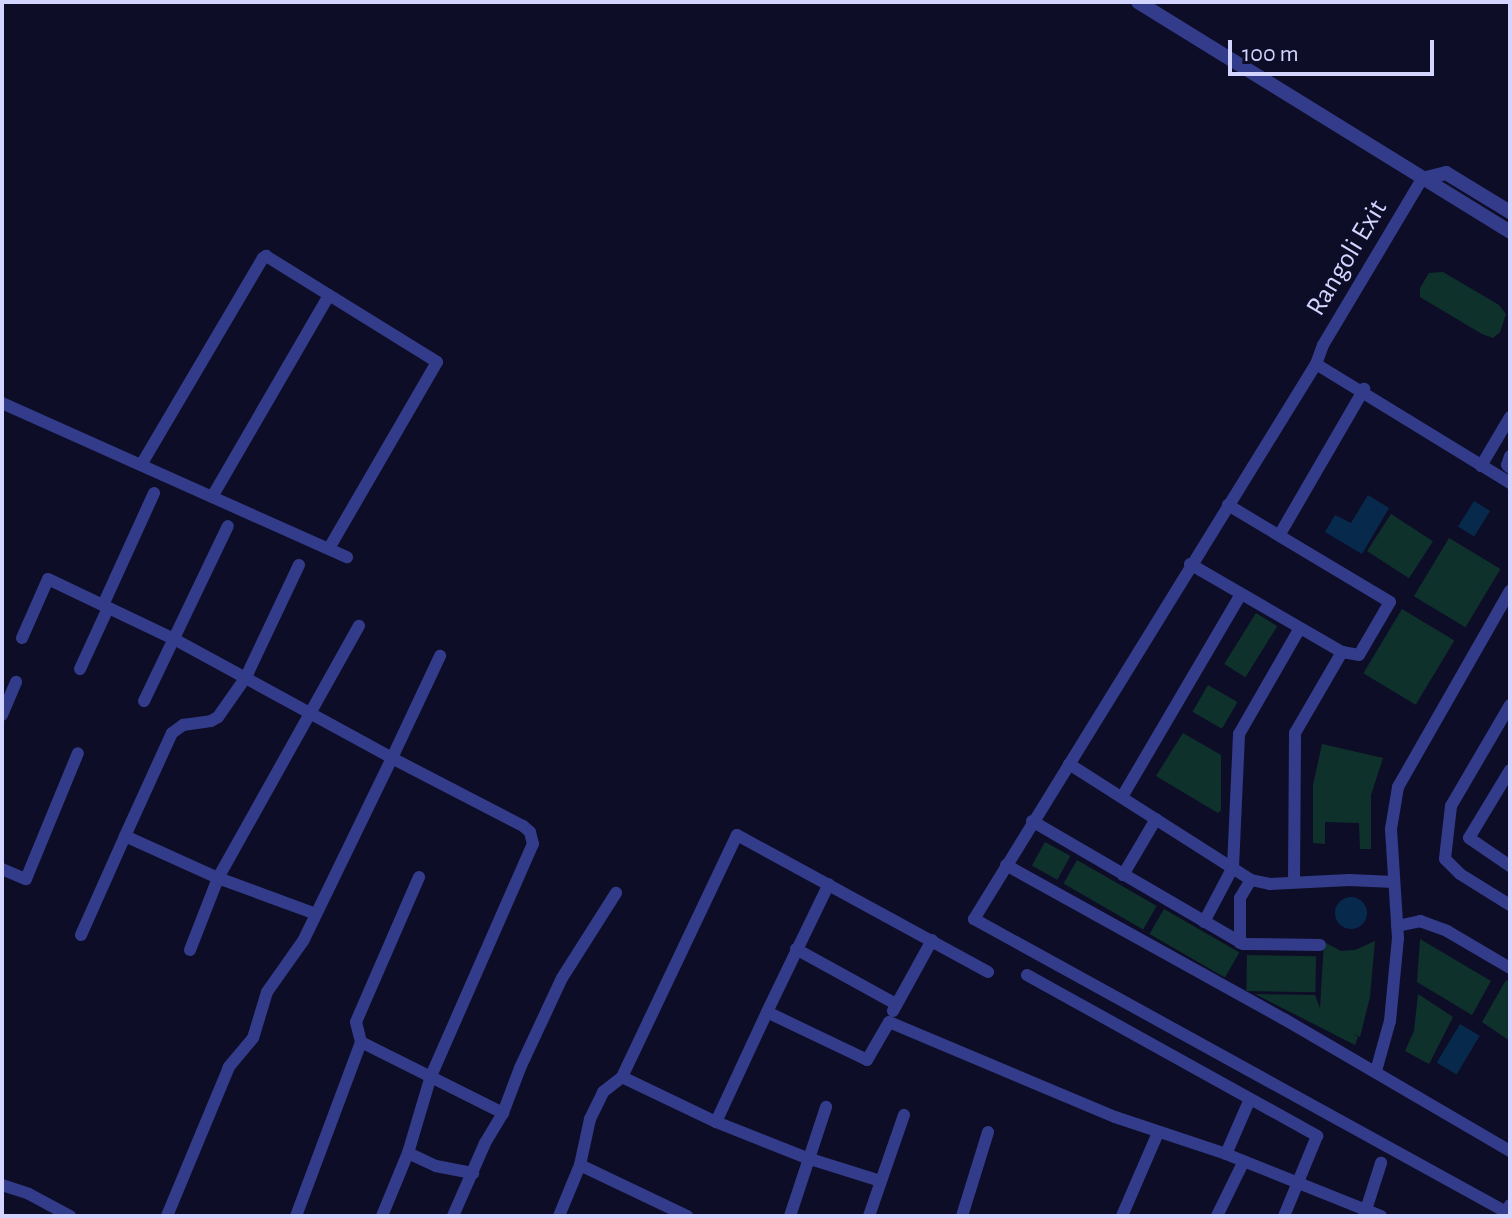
<!DOCTYPE html>
<html>
<head>
<meta charset="utf-8">
<style>
  body { margin:0 }
  #map { position:relative; width:1512px; height:1218px; overflow:hidden; background:#0e0d27; font-family:"Alegreya Sans",sans-serif }
  div>[style] { position:absolute }
  [style*='--x'] { left:calc(var(--x)*1px); top:calc(var(--y)*1px); width:calc(var(--w)*1px); rotate:calc(var(--a)*1deg) }
  .green>* { inset:0; background:#0f312b; transform-origin:0 0 }
  .water>* { inset:0; background:#072a4c; transform-origin:0 0 }
  .round { border-radius:50% }
  .minor>* { height:12px; margin:-6px; padding:0 6px; transform-origin:6px; border-radius:6px; background:#333c8a }
  .tertiary>* { height:14px; margin:-7px; padding:0 7px; transform-origin:7px; border-radius:7px; background:#333c8a }
  span { translate:-50% -50%; white-space:nowrap; text-align:center; line-height:1.15; -webkit-text-stroke:7px #0e0d27; paint-order:stroke }
  .street-label { font-size:28px; color:#d3d4ff }
  .frame { position:absolute; inset:0; border:4px solid #d3d4ff; pointer-events:none }
  .scale { position:absolute; left:1228px; top:40px; width:206px; height:36px; box-sizing:border-box; border:4px solid #d3d4ff; border-top:0; padding-left:10px; font-size:24px; line-height:28px; white-space:nowrap; color:#d3d4ff; -webkit-text-stroke:6px #0e0d27; paint-order:stroke }
</style>
</head>
<body>
<div id="map">
  <div class="green">
    <div style="clip-path:polygon(1443px 272px,1499px 305px,1506px 314px,1500px 332px,1493px 338px,1482px 334px,1420px 297px,1420px 288px,1429px 273px)"></div>
    <div style="left:1391px;top:514px;width:50px;height:44px;rotate:33deg"></div>
    <div style="left:1449px;top:538px;width:60px;height:68px;rotate:31deg"></div>
    <div style="left:1402px;top:609px;width:61px;height:75px;rotate:31deg"></div>
    <div style="left:1256px;top:613px;width:25px;height:60px;rotate:32deg"></div>
    <div style="left:1208px;top:685px;width:34px;height:31px;rotate:30deg"></div>
    <div style="clip-path:polygon(1183px 733px,1221px 755px,1221px 810px,1218px 813px,1156px 776px)"></div>
    <div style="clip-path:polygon(1322px 744px,1383px 758px,1371px 795px,1371px 849px,1360px 849px,1359px 823px,1325px 822px,1325px 844px,1313px 843px,1313px 785px)"></div>
    <div style="left:1045px;top:842px;width:29px;height:27px;rotate:29deg"></div>
    <div style="left:1077px;top:860px;width:92px;height:27px;rotate:30deg"></div>
    <div style="left:1164px;top:909px;width:87px;height:29px;rotate:30deg"></div>
    <div style="clip-path:polygon(1420px 939px,1491px 981px,1472px 1015px,1417px 982px)"></div>
    <div style="clip-path:polygon(1375px 941px,1370px 997px,1360px 1037px,1352px 1033px,1358px 1037px,1355px 1045px,1255px 994px,1315px 995px,1320px 1008px,1324px 942px,1341px 951px,1355px 950px)"></div>
    <div style="left:1247px;top:955px;width:69px;height:36px;rotate:1deg"></div>
    <div style="clip-path:polygon(1506px 980px,1510px 983px,1510px 1041px,1482px 1022px)"></div>
    <div style="clip-path:polygon(1418px 994px,1453px 1017px,1429px 1064px,1405px 1051px,1414px 1031px)"></div>
  </div>
  <div class="water">
    <div style="clip-path:polygon(1368px 495px,1389px 508px,1362px 554px,1325px 532px,1335px 515px,1351px 523px)"></div>
    <div style="left:1474px;top:501px;width:19px;height:30px;rotate:32deg"></div>
    <div class="round" style="left:1335px;top:897px;width:32px;height:32px"></div>
    <div style="left:1460px;top:1024px;width:23px;height:45px;rotate:31deg"></div>
  </div>
  <div class="minor">
    <div style="--x:1422;--y:179;--w:193;--a:120.8"></div>
    <div style="--x:1323;--y:345;--w:20;--a:110"></div>
    <div style="--x:1316;--y:364;--w:652;--a:121.64"></div>
    <div style="--x:974;--y:919;--w:607;--a:28.84"></div>
    <div style="--x:1506;--y:1212;--w:8;--a:-60"></div>
    <div style="--x:1316;--y:364;--w:228;--a:31.5"></div>
    <div style="--x:2;--y:403;--w:378;--a:24.1"></div>
    <div style="--x:1510;--y:456;--w:9;--a:108"></div>
    <div style="--x:1507;--y:465;--w:4;--a:45"></div>
    <div style="--x:141;--y:465;--w:240;--a:-59.5"></div>
    <div style="--x:263;--y:258;--w:4;--a:-34"></div>
    <div style="--x:266;--y:256;--w:74;--a:31.8"></div>
    <div style="--x:1481;--y:466;--w:57;--a:-59.4"></div>
    <div style="--x:212;--y:497;--w:233;--a:-59.9"></div>
    <div style="--x:329;--y:295;--w:127;--a:31.8"></div>
    <div style="--x:437;--y:362;--w:215;--a:120.1"></div>
    <div style="--x:1280;--y:534;--w:168;--a:-59.9"></div>
    <div style="--x:1190;--y:564;--w:176;--a:30.1"></div>
    <div style="--x:1342;--y:652;--w:17;--a:10"></div>
    <div style="--x:1359;--y:655;--w:61;--a:-59.7"></div>
    <div style="--x:1390;--y:602;--w:189;--a:-149.1"></div>
    <div style="--x:103;--y:605;--w:123;--a:-65.5"></div>
    <div style="--x:22;--y:638;--w:64;--a:-66.2"></div>
    <div style="--x:48;--y:579;--w:140;--a:25.5"></div>
    <div style="--x:174;--y:639;--w:248;--a:28.6"></div>
    <div style="--x:392;--y:758;--w:203;--a:115.9"></div>
    <div style="--x:303;--y:941;--w:62;--a:125.2"></div>
    <div style="--x:267;--y:992;--w:48;--a:106.9"></div>
    <div style="--x:253;--y:1038;--w:38;--a:130"></div>
    <div style="--x:229;--y:1067;--w:161;--a:112.6"></div>
    <div style="--x:80;--y:669;--w:67;--a:-65.3"></div>
    <div style="--x:144;--y:701;--w:194;--a:-64.4"></div>
    <div style="--x:1510;--y:705;--w:117;--a:120.3"></div>
    <div style="--x:1451;--y:806;--w:53;--a:96.5"></div>
    <div style="--x:1445;--y:859;--w:21;--a:45"></div>
    <div style="--x:1460;--y:874;--w:59;--a:31.8"></div>
    <div style="--x:2;--y:715;--w:36;--a:-67"></div>
    <div style="--x:1069;--y:764;--w:216;--a:32.5"></div>
    <div style="--x:1251;--y:880;--w:19;--a:12"></div>
    <div style="--x:1270;--y:884;--w:79;--a:-2.9"></div>
    <div style="--x:1349;--y:880;--w:45;--a:2.5"></div>
    <div style="--x:1510;--y:770;--w:79;--a:121.1"></div>
    <div style="--x:1469;--y:838;--w:50;--a:34.3"></div>
    <div style="--x:1122;--y:797;--w:235;--a:-59.6"></div>
    <div style="--x:1032;--y:821;--w:244;--a:30.2"></div>
    <div style="--x:1243;--y:944;--w:77;--a:0.7"></div>
    <div style="--x:125;--y:836;--w:113;--a:-65.5"></div>
    <div style="--x:172;--y:733;--w:14;--a:-36"></div>
    <div style="--x:183;--y:725;--w:28;--a:-8"></div>
    <div style="--x:211;--y:721;--w:8;--a:-30"></div>
    <div style="--x:218;--y:717;--w:49;--a:-55"></div>
    <div style="--x:246;--y:677;--w:124;--a:-64.7"></div>
    <div style="--x:1006;--y:865;--w:318;--a:29"></div>
    <div style="--x:1284;--y:1019;--w:262;--a:30.3"></div>
    <div style="--x:2;--y:869;--w:26;--a:23"></div>
    <div style="--x:26;--y:879;--w:136;--a:-67.6"></div>
    <div style="--x:1123;--y:875;--w:65;--a:-59.5"></div>
    <div style="--x:419;--y:877;--w:158;--a:113.5"></div>
    <div style="--x:356;--y:1022;--w:21;--a:76"></div>
    <div style="--x:361;--y:1042;--w:159;--a:26.6"></div>
    <div style="--x:1294;--y:881;--w:148;--a:-89.6"></div>
    <div style="--x:1295;--y:733;--w:94;--a:-59.9"></div>
    <div style="--x:1204;--y:922;--w:62;--a:-62.2"></div>
    <div style="--x:1233;--y:867;--w:133;--a:-87.4"></div>
    <div style="--x:1239;--y:734;--w:122;--a:-60.1"></div>
    <div style="--x:1397;--y:926;--w:24;--a:-12"></div>
    <div style="--x:1420;--y:921;--w:29;--a:20"></div>
    <div style="--x:1447;--y:931;--w:73;--a:30.4"></div>
    <div style="--x:81;--y:935;--w:108;--a:-66"></div>
    <div style="--x:125;--y:836;--w:102;--a:24.3"></div>
    <div style="--x:218;--y:878;--w:104;--a:20.2"></div>
    <div style="--x:1240;--y:943;--w:45;--a:-90"></div>
    <div style="--x:1240;--y:898;--w:21;--a:-59"></div>
    <div style="--x:796;--y:949;--w:114;--a:28.8"></div>
    <div style="--x:190;--y:950;--w:77;--a:-68.7"></div>
    <div style="--x:218;--y:878;--w:289;--a:-60.8"></div>
    <div style="--x:1027;--y:975;--w:332;--a:29"></div>
    <div style="--x:1317;--y:1136;--w:87;--a:112.4"></div>
    <div style="--x:893;--y:1011;--w:81;--a:-61.2"></div>
    <div style="--x:767;--y:1012;--w:142;--a:-64.2"></div>
    <div style="--x:1376;--y:1071;--w:52;--a:-74.4"></div>
    <div style="--x:1390;--y:1021;--w:83;--a:-84.5"></div>
    <div style="--x:1398;--y:938;--w:109;--a:-93.7"></div>
    <div style="--x:1391;--y:829;--w:43;--a:-80.5"></div>
    <div style="--x:1398;--y:787;--w:226;--a:-60.3"></div>
    <div style="--x:622;--y:1077;--w:268;--a:-64.6"></div>
    <div style="--x:737;--y:835;--w:286;--a:28.6"></div>
    <div style="--x:716;--y:1122;--w:98;--a:21.6"></div>
    <div style="--x:807;--y:1158;--w:77;--a:17.3"></div>
    <div style="--x:408;--y:1153;--w:31;--a:25"></div>
    <div style="--x:436;--y:1166;--w:38;--a:11"></div>
    <div style="--x:1226;--y:1154;--w:60;--a:-66.4"></div>
    <div style="--x:580;--y:1165;--w:119;--a:25.5"></div>
    <div style="--x:2;--y:1185;--w:28;--a:18"></div>
    <div style="--x:29;--y:1194;--w:47;--a:28.2"></div>
    <div style="--x:296;--y:1216;--w:186;--a:-69.5"></div>
    <div style="--x:382;--y:1216;--w:68;--a:-67.6"></div>
    <div style="--x:408;--y:1153;--w:80;--a:-73.4"></div>
    <div style="--x:431;--y:1076;--w:253;--a:-66.3"></div>
    <div style="--x:533;--y:844;--w:12;--a:-104"></div>
    <div style="--x:530;--y:832;--w:9;--a:-139"></div>
    <div style="--x:523;--y:826;--w:148;--a:-152.6"></div>
    <div style="--x:392;--y:758;--w:113;--a:-64.8"></div>
    <div style="--x:453;--y:1216;--w:80;--a:-66.3"></div>
    <div style="--x:485;--y:1143;--w:35;--a:-59"></div>
    <div style="--x:503;--y:1113;--w:48;--a:-69.3"></div>
    <div style="--x:520;--y:1068;--w:99;--a:-65"></div>
    <div style="--x:562;--y:978;--w:101;--a:-57.6"></div>
    <div style="--x:559;--y:1216;--w:55;--a:-67.6"></div>
    <div style="--x:580;--y:1165;--w:47;--a:-77.7"></div>
    <div style="--x:590;--y:1119;--w:30;--a:-64"></div>
    <div style="--x:603;--y:1092;--w:24;--a:-38"></div>
    <div style="--x:622;--y:1077;--w:104;--a:25.6"></div>
    <div style="--x:716;--y:1122;--w:121;--a:-65.1"></div>
    <div style="--x:767;--y:1012;--w:111;--a:25.6"></div>
    <div style="--x:867;--y:1060;--w:44;--a:-59.9"></div>
    <div style="--x:889;--y:1022;--w:245;--a:22.8"></div>
    <div style="--x:1115;--y:1117;--w:117;--a:18.4"></div>
    <div style="--x:1226;--y:1154;--w:167;--a:21.8"></div>
    <div style="--x:790;--y:1216;--w:115;--a:-71.7"></div>
    <div style="--x:869;--y:1216;--w:107;--a:-70.9"></div>
    <div style="--x:962;--y:1216;--w:88;--a:-72.8"></div>
    <div style="--x:1122;--y:1216;--w:90;--a:-66.6"></div>
    <div style="--x:1217;--y:1216;--w:61;--a:-63.9"></div>
    <div style="--x:1364;--y:1216;--w:56;--a:-72.2"></div>
  </div>
  <div class="tertiary">
    <div style="--x:1138;--y:2;--w:437;--a:31.7"></div>
    <div style="--x:1422;--y:179;--w:25;--a:-14"></div>
    <div style="--x:1446;--y:173;--w:75;--a:31.4"></div>
  </div>
  <div class="street-label">
    <span style="left:1347px;top:258px;rotate:-59deg">Rangoli Exit</span>
  </div>
  <div class="frame"></div>
  <div class="scale">100 m</div>
</div>
</body>
</html>
